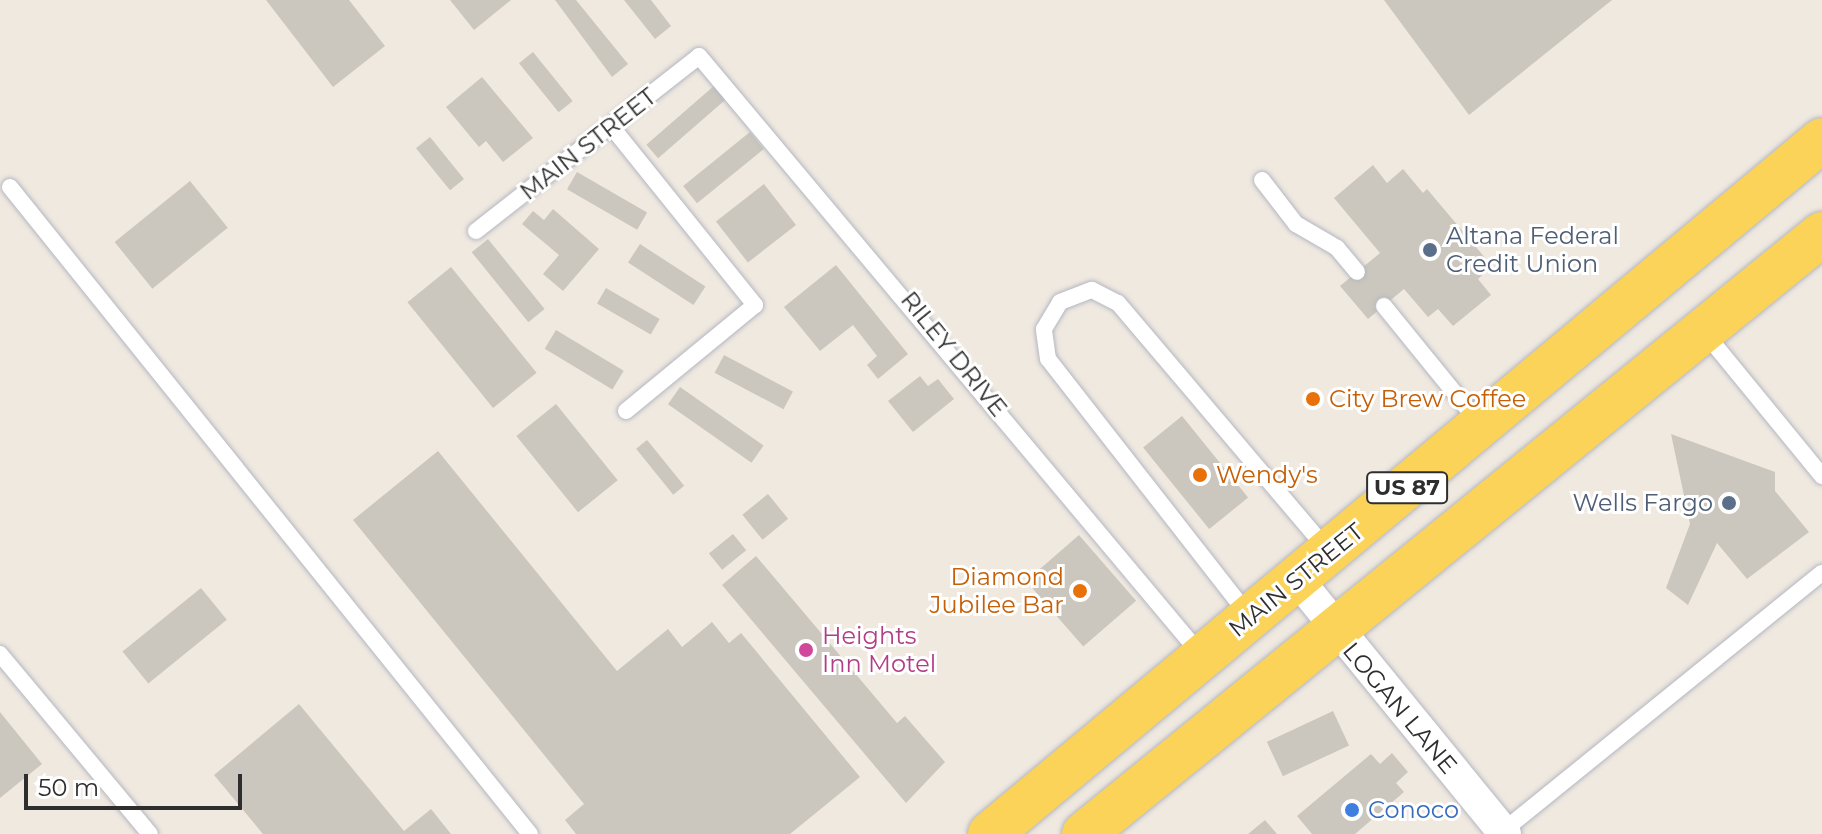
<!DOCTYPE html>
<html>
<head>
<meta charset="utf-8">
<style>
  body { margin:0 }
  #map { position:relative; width:1822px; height:834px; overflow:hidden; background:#f0e9e0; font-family:Montserrat,sans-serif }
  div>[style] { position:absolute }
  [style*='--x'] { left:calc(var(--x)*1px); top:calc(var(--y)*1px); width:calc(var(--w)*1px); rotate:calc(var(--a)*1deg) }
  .building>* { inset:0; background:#cbc7be; transform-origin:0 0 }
  .roads { filter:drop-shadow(0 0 2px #b4b7c2) drop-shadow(0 0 2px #b4b7c2) }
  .service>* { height:16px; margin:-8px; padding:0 8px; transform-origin:8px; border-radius:8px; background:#fff }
  .minor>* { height:32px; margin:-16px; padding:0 16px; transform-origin:16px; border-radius:16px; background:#fff }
  .primary>* { height:44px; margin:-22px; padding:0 22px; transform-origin:22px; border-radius:22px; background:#fbd359 }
  .dots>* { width:22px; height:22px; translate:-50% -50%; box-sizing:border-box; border:4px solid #fff; border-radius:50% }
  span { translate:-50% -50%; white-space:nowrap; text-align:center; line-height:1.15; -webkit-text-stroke:6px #fff; paint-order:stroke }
  .shield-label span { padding:2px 6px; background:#fff; border:2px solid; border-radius:6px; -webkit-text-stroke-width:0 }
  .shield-label { font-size:22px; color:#2e2e2e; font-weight:700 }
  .street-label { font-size:24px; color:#2e2e2e }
  .service-label { font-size:24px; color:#4e5e75 }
  .left { translate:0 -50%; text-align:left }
  .right { translate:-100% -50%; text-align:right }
  .food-label { font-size:24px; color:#c56008 }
  .hotel-label { font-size:24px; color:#b23c85 }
  .shop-label { font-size:24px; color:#366cbe }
  .scale { position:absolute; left:24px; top:774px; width:218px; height:36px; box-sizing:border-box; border:4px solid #2e2e2e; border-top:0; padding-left:10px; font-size:24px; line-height:28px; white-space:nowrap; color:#2e2e2e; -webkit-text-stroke:6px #fff; paint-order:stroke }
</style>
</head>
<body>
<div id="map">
  <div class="building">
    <div style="clip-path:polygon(266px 0,349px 0,385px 46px,333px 87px)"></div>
    <div style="clip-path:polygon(450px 0,511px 0,474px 30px)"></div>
    <div style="clip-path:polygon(555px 0,576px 0,628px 64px,612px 77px)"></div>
    <div style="clip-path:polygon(624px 0,651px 0,671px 26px,655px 39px)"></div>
    <div style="clip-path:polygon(1384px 0,1612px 0,1469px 115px)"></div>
    <div style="left:533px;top:52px;width:63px;height:18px;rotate:51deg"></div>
    <div style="clip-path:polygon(482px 77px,533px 138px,503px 162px,486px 141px,479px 147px,446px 107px)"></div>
    <div style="left:715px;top:85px;width:18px;height:91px;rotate:49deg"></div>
    <div style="left:750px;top:132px;width:22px;height:86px;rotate:51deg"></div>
    <div style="left:430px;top:137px;width:54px;height:18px;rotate:51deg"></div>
    <div style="clip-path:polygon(1373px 165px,1387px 183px,1403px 169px,1423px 193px,1427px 189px,1492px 266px,1478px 279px,1491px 295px,1453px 326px,1438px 309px,1428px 317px,1404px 289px,1368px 319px,1340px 286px,1380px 253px,1334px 198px)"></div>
    <div style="left:577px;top:172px;width:81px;height:20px;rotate:30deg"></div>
    <div style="left:190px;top:181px;width:60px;height:97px;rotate:51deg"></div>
    <div style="left:764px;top:184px;width:52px;height:61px;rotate:52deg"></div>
    <div style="clip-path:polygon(553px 209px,599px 249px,563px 291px,543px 274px,559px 255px,522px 224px,533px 211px,544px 220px)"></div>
    <div style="left:488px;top:239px;width:90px;height:21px;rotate:51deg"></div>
    <div style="left:640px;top:244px;width:78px;height:22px;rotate:33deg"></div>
    <div style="clip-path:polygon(836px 265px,908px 354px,878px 379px,867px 365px,877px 356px,853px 325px,820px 351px,784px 307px)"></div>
    <div style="left:451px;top:267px;width:136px;height:56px;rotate:51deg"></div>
    <div style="left:606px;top:288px;width:62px;height:18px;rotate:30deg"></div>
    <div style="left:556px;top:330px;width:79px;height:22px;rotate:31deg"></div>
    <div style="left:724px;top:355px;width:78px;height:20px;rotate:28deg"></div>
    <div style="clip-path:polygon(920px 376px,928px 386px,938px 379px,954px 399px,913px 432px,888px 401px)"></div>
    <div style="left:680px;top:387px;width:102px;height:21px;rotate:35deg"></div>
    <div style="left:556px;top:404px;width:98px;height:51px;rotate:51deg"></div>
    <div style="left:1182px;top:416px;width:105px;height:50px;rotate:51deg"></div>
    <div style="clip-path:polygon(1671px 434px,1775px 472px,1775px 491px,1809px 532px,1747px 579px,1717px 543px,1688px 605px,1666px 588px,1690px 524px)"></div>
    <div style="left:647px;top:440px;width:59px;height:14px;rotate:51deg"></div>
    <div style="clip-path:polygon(438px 451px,617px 671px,668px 629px,682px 647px,712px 622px,729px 643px,741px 633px,860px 777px,790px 834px,576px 834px,565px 820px,584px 804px,353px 520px)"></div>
    <div style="left:768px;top:494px;width:32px;height:33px;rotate:51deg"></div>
    <div style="left:733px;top:534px;width:21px;height:31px;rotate:51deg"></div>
    <div style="left:1079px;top:535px;width:87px;height:70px;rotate:49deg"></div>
    <div style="clip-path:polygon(756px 556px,897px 723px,905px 716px,945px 762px,906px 803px,722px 585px)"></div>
    <div style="left:201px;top:588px;width:41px;height:101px;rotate:51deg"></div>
    <div style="clip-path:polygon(299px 704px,404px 831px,431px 809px,451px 834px,263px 834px,214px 775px)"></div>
    <div style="left:1333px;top:711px;width:38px;height:73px;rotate:65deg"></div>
    <div style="clip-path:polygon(0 712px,42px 764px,0 798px)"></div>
    <div style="clip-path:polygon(1392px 753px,1408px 772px,1396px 783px,1404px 792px,1355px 834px,1312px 834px,1297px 816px,1371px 754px,1380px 764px)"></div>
    <div style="clip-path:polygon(1265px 820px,1277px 834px,1248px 834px)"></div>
  </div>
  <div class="roads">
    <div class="service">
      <div style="--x:611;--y:126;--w:230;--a:51.2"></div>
      <div style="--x:755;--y:305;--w:167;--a:140.6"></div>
      <div style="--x:1262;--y:180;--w:56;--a:52.3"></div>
      <div style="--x:1296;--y:224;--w:48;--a:30.3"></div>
      <div style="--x:1337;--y:248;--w:31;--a:50"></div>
      <div style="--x:10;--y:187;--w:830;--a:51.21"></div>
      <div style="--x:476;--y:231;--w:283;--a:-38.1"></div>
      <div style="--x:699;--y:56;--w:783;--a:50.03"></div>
      <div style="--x:1384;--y:306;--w:151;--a:50.9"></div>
      <div style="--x:1705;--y:333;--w:185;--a:50.7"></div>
      <div style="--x:1249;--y:616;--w:326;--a:-128"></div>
      <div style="--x:1048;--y:359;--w:30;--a:-98"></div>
      <div style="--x:1044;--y:329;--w:31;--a:-59"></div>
      <div style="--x:1060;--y:302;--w:34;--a:-21"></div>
      <div style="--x:1092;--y:290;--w:29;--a:27"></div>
      <div style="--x:1118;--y:303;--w:325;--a:49.7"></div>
      <div style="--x:0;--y:654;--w:234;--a:50.2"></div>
      <div style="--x:1503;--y:831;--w:410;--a:-39"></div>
    </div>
    <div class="minor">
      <div style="--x:1297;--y:579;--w:329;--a:50.8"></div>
    </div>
    <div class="primary">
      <div style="--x:990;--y:834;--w:1083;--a:-39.83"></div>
      <div style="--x:1084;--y:834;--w:951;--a:-39.11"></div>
    </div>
  </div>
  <div class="dots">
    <div style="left:1430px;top:250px;background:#5c6f8a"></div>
    <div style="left:1313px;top:399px;background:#e8710a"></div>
    <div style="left:1200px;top:475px;background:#e8710a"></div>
    <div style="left:1729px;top:503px;background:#5c6f8a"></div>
    <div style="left:1080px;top:591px;background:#e8710a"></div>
    <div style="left:806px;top:650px;background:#d1479c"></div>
    <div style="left:1352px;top:810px;background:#3f7fe0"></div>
  </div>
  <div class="shield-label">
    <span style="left:1407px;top:488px">US 87</span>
  </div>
  <div class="street-label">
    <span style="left:588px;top:144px;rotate:-38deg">MAIN STREET</span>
    <span style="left:954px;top:354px;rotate:51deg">RILEY DRIVE</span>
    <span style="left:1296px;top:580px;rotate:-39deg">MAIN STREET</span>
    <span style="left:1400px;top:708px;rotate:50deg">LOGAN LANE</span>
  </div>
  <div class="service-label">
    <span class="left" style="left:1446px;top:250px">Altana Federal<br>Credit Union</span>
    <span class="right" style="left:1713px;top:503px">Wells Fargo</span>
  </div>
  <div class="food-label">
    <span class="left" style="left:1329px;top:399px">City Brew Coffee</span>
    <span class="left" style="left:1216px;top:475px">Wendy's</span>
    <span class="right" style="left:1064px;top:591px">Diamond<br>Jubilee Bar</span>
  </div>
  <div class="hotel-label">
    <span class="left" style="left:822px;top:650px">Heights<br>Inn Motel</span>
  </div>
  <div class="shop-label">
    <span class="left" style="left:1368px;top:810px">Conoco</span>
  </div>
  <div class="scale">50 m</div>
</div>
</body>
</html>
